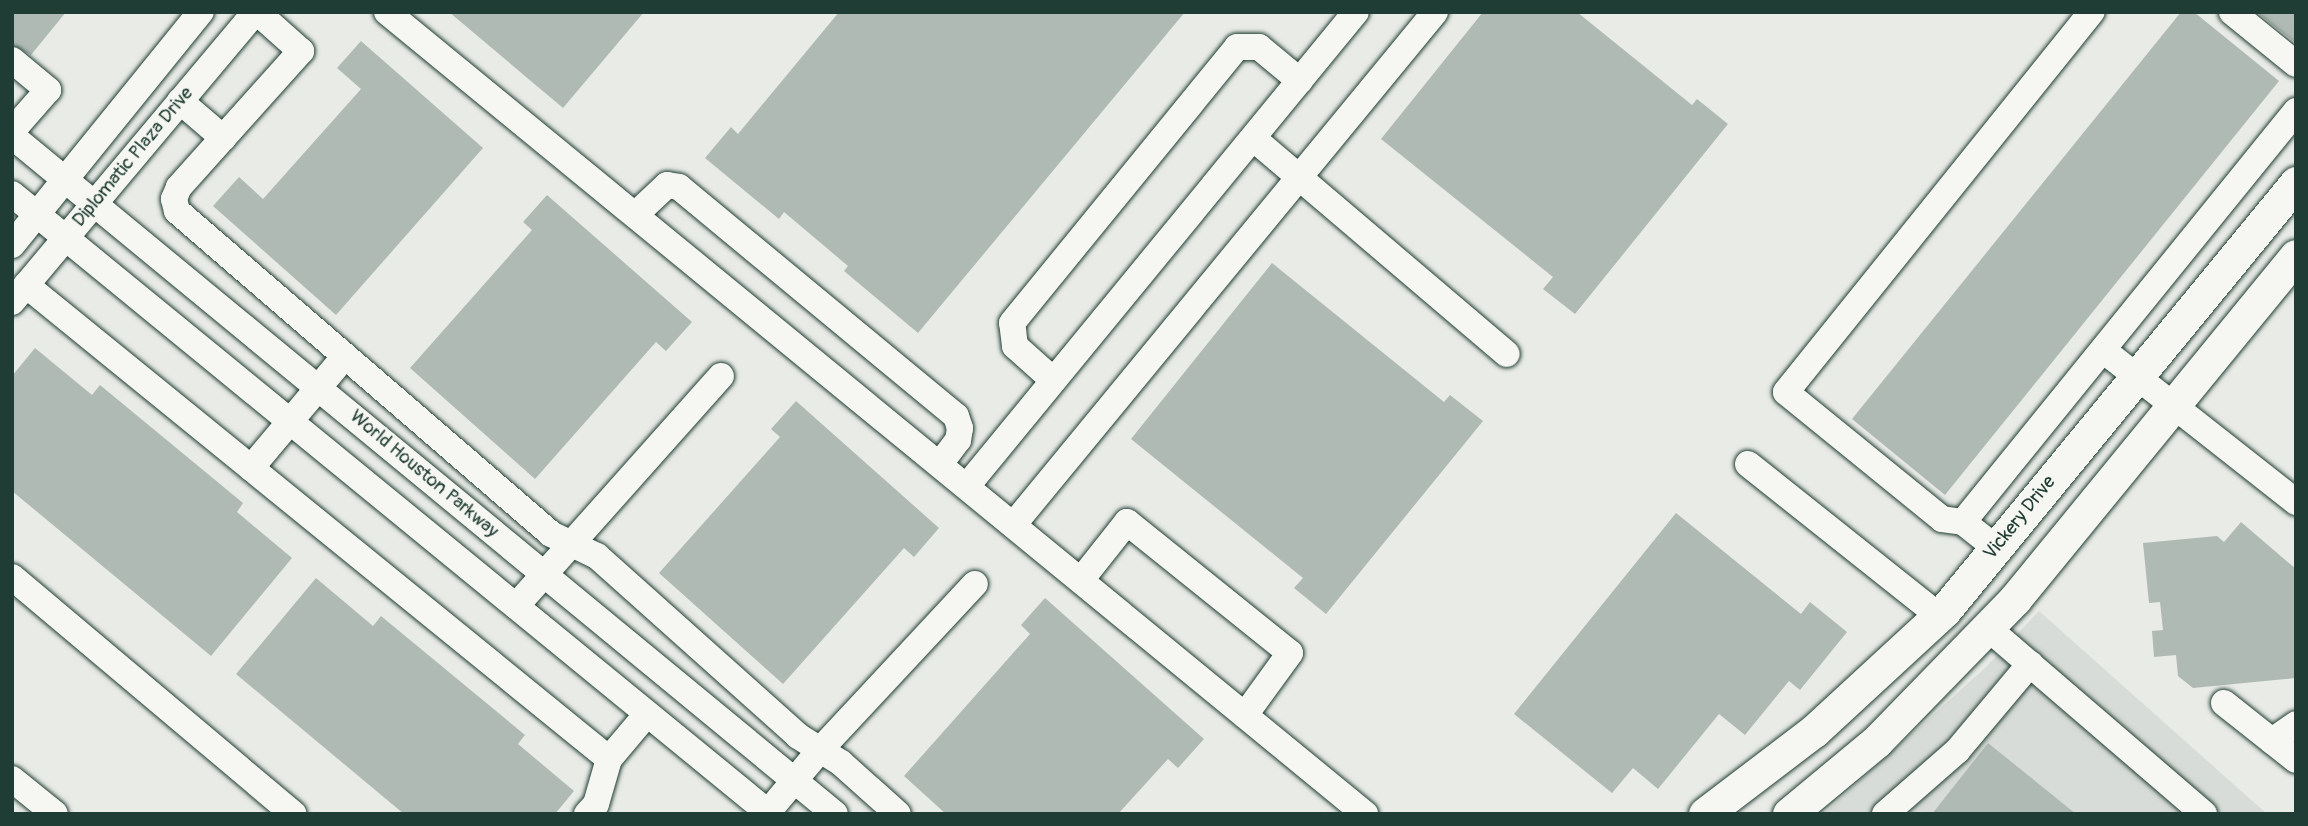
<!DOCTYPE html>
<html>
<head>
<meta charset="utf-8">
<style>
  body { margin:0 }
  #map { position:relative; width:2308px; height:826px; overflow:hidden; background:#e9ebe7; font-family:Pangolin,sans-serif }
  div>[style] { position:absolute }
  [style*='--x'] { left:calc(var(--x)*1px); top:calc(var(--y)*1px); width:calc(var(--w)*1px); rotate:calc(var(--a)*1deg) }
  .built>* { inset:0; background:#d8dcd8 }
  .building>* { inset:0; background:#b0bab5 }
  .roads { filter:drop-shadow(0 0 2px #1f3d34) drop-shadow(0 0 2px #1f3d34) }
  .minor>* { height:26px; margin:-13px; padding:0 13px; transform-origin:13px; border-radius:13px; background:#f6f6f2 }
  .major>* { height:33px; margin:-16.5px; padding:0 16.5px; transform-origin:16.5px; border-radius:16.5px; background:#f6f6f2 }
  span { translate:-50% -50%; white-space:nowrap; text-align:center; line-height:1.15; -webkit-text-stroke:5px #f6f6f2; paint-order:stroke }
  .street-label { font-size:19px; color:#1f3d34 }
  .frame { position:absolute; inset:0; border:14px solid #1f3d34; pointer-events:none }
</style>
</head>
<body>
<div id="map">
  <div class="built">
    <div style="clip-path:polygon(2039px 611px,2267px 814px,1823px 814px,1985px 668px)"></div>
  </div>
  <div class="building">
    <div style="clip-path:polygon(12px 12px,66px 12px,31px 55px,12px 45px)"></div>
    <div style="clip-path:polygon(449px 12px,644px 12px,563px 108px)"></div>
    <div style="clip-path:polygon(839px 12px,1185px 12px,918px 333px,844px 271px,848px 266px,784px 212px,779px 219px,705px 158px,731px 127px,738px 134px)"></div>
    <div style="clip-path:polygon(1483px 12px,1577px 12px,1692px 105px,1697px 99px,1728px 124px,1575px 314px,1543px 289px,1553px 277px,1381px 139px)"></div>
    <div style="clip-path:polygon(2181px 12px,2194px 12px,2279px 81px,1945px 495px,1852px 419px)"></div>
    <div style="clip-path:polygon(2257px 12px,2296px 12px,2296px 43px,2274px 26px)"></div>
    <div style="clip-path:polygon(361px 41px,483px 148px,336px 315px,213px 206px,239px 177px,263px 199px,361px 89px,337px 68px)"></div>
    <div style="clip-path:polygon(547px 195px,692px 322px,666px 351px,656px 342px,535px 479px,410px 368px,532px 230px,523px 222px)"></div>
    <div style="clip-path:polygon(1272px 263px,1444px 402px,1450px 395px,1483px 421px,1326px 614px,1294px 588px,1303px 578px,1131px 439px)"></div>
    <div style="clip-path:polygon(35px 348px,92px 395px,100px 385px,243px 503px,237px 512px,292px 558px,211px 656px,12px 491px,12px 376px)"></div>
    <div style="clip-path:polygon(796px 401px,939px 528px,914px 557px,904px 548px,783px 684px,659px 573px,780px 437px,771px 429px)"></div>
    <div style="clip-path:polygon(1676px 513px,1801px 614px,1810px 602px,1847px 632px,1800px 690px,1789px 681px,1745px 735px,1719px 714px,1658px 789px,1633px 768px,1612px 793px,1514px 714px)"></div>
    <div style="clip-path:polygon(2241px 522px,2296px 569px,2296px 678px,2193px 688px,2178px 676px,2176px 655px,2154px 657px,2152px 631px,2163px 630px,2160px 602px,2149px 603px,2143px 543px,2217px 536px,2224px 542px)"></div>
    <div style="clip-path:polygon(316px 578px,373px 626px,381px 616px,525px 735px,518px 744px,574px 791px,555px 814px,404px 814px,236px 674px)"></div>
    <div style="clip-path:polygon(1045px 598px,1204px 739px,1178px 768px,1168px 759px,1118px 814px,946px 814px,904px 776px,1030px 634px,1021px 625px)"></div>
    <div style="clip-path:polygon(1988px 743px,2076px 814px,1932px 814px)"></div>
  </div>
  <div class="roads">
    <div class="minor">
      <div style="--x:257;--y:12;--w:59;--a:41.6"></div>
      <div style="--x:301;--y:51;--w:183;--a:131.9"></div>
      <div style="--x:179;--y:187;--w:13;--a:113"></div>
      <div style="--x:174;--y:199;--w:12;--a:76"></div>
      <div style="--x:177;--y:211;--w:494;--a:40.8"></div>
      <div style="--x:551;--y:534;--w:51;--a:25.6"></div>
      <div style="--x:597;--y:556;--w:270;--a:41.8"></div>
      <div style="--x:798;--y:736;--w:51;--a:32.1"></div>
      <div style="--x:841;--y:763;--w:76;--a:41.8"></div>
      <div style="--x:387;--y:12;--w:1265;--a:39.35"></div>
      <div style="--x:2232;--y:12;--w:82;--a:39.1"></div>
      <div style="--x:12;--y:60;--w:47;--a:39.8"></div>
      <div style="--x:48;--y:90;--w:55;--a:131.3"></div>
      <div style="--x:180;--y:101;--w:57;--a:40.7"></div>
      <div style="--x:12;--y:136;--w:1066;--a:39.48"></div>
      <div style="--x:1253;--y:138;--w:333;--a:40.4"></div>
      <div style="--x:12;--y:194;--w:979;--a:39.28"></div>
      <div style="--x:635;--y:215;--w:44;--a:-43.2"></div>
      <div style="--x:667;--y:185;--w:12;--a:9"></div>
      <div style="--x:679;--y:187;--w:359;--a:39.6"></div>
      <div style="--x:956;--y:416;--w:13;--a:72"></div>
      <div style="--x:960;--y:428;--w:12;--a:99"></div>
      <div style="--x:958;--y:440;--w:30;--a:127"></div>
      <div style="--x:12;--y:245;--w:300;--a:-51"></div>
      <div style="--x:26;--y:285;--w:751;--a:39.11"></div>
      <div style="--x:12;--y:302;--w:378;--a:-50"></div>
      <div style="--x:2103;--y:350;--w:246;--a:38.2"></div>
      <div style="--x:1053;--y:380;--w:51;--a:-138.2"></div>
      <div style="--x:1015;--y:346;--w:23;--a:-97"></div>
      <div style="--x:1012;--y:323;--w:356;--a:-50.8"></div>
      <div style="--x:1237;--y:47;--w:22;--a:0"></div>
      <div style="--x:1259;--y:47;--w:53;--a:39.7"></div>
      <div style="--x:1748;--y:464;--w:244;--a:38.5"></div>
      <div style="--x:251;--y:468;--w:146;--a:-50"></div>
      <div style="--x:967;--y:486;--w:613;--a:-50.63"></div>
      <div style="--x:1963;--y:522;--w:21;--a:-172"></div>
      <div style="--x:1942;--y:519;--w:201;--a:-140.9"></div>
      <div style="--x:1786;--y:392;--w:488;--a:-51.2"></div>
      <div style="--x:1014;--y:524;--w:663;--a:-50.57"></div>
      <div style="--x:1996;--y:548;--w:42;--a:-141.8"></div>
      <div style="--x:1963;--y:522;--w:529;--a:-50.98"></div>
      <div style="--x:12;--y:577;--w:368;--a:40.1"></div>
      <div style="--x:1081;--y:580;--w:74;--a:-51.6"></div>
      <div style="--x:1127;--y:522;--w:209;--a:38.8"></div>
      <div style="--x:1290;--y:653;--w:77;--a:126"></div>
      <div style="--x:516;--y:606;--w:308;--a:-48.3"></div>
      <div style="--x:1988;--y:628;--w:285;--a:40.7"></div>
      <div style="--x:2224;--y:703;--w:92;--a:38.4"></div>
      <div style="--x:2272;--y:741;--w:29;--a:-35"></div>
      <div style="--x:12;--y:779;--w:55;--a:39.1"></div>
      <div style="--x:768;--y:812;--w:81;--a:-50"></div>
      <div style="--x:820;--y:750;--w:227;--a:-47"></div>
      <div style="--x:587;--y:814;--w:13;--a:-48"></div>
      <div style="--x:596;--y:804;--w:47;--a:-73.9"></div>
      <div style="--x:609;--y:759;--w:59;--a:-49.8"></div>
      <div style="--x:1885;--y:814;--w:96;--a:-41.2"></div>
      <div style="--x:1957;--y:751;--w:114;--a:-50"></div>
    </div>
    <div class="major">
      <div style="--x:1705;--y:814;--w:137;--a:-37.3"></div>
      <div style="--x:1814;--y:731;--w:178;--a:-42.7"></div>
      <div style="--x:1945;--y:610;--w:553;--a:-50.58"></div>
      <div style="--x:1789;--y:814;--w:114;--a:-39.7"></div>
      <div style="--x:1877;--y:741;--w:198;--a:-45.8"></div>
      <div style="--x:2015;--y:599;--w:443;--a:-50.7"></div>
    </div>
  </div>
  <div class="street-label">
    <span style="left:133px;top:157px;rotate:-50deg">Diplomatic Plaza Drive</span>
    <span style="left:424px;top:474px;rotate:40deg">World Houston Parkway</span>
    <span style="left:2020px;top:518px;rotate:-51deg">Vickery Drive</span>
  </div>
  <div class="frame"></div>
</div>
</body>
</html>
